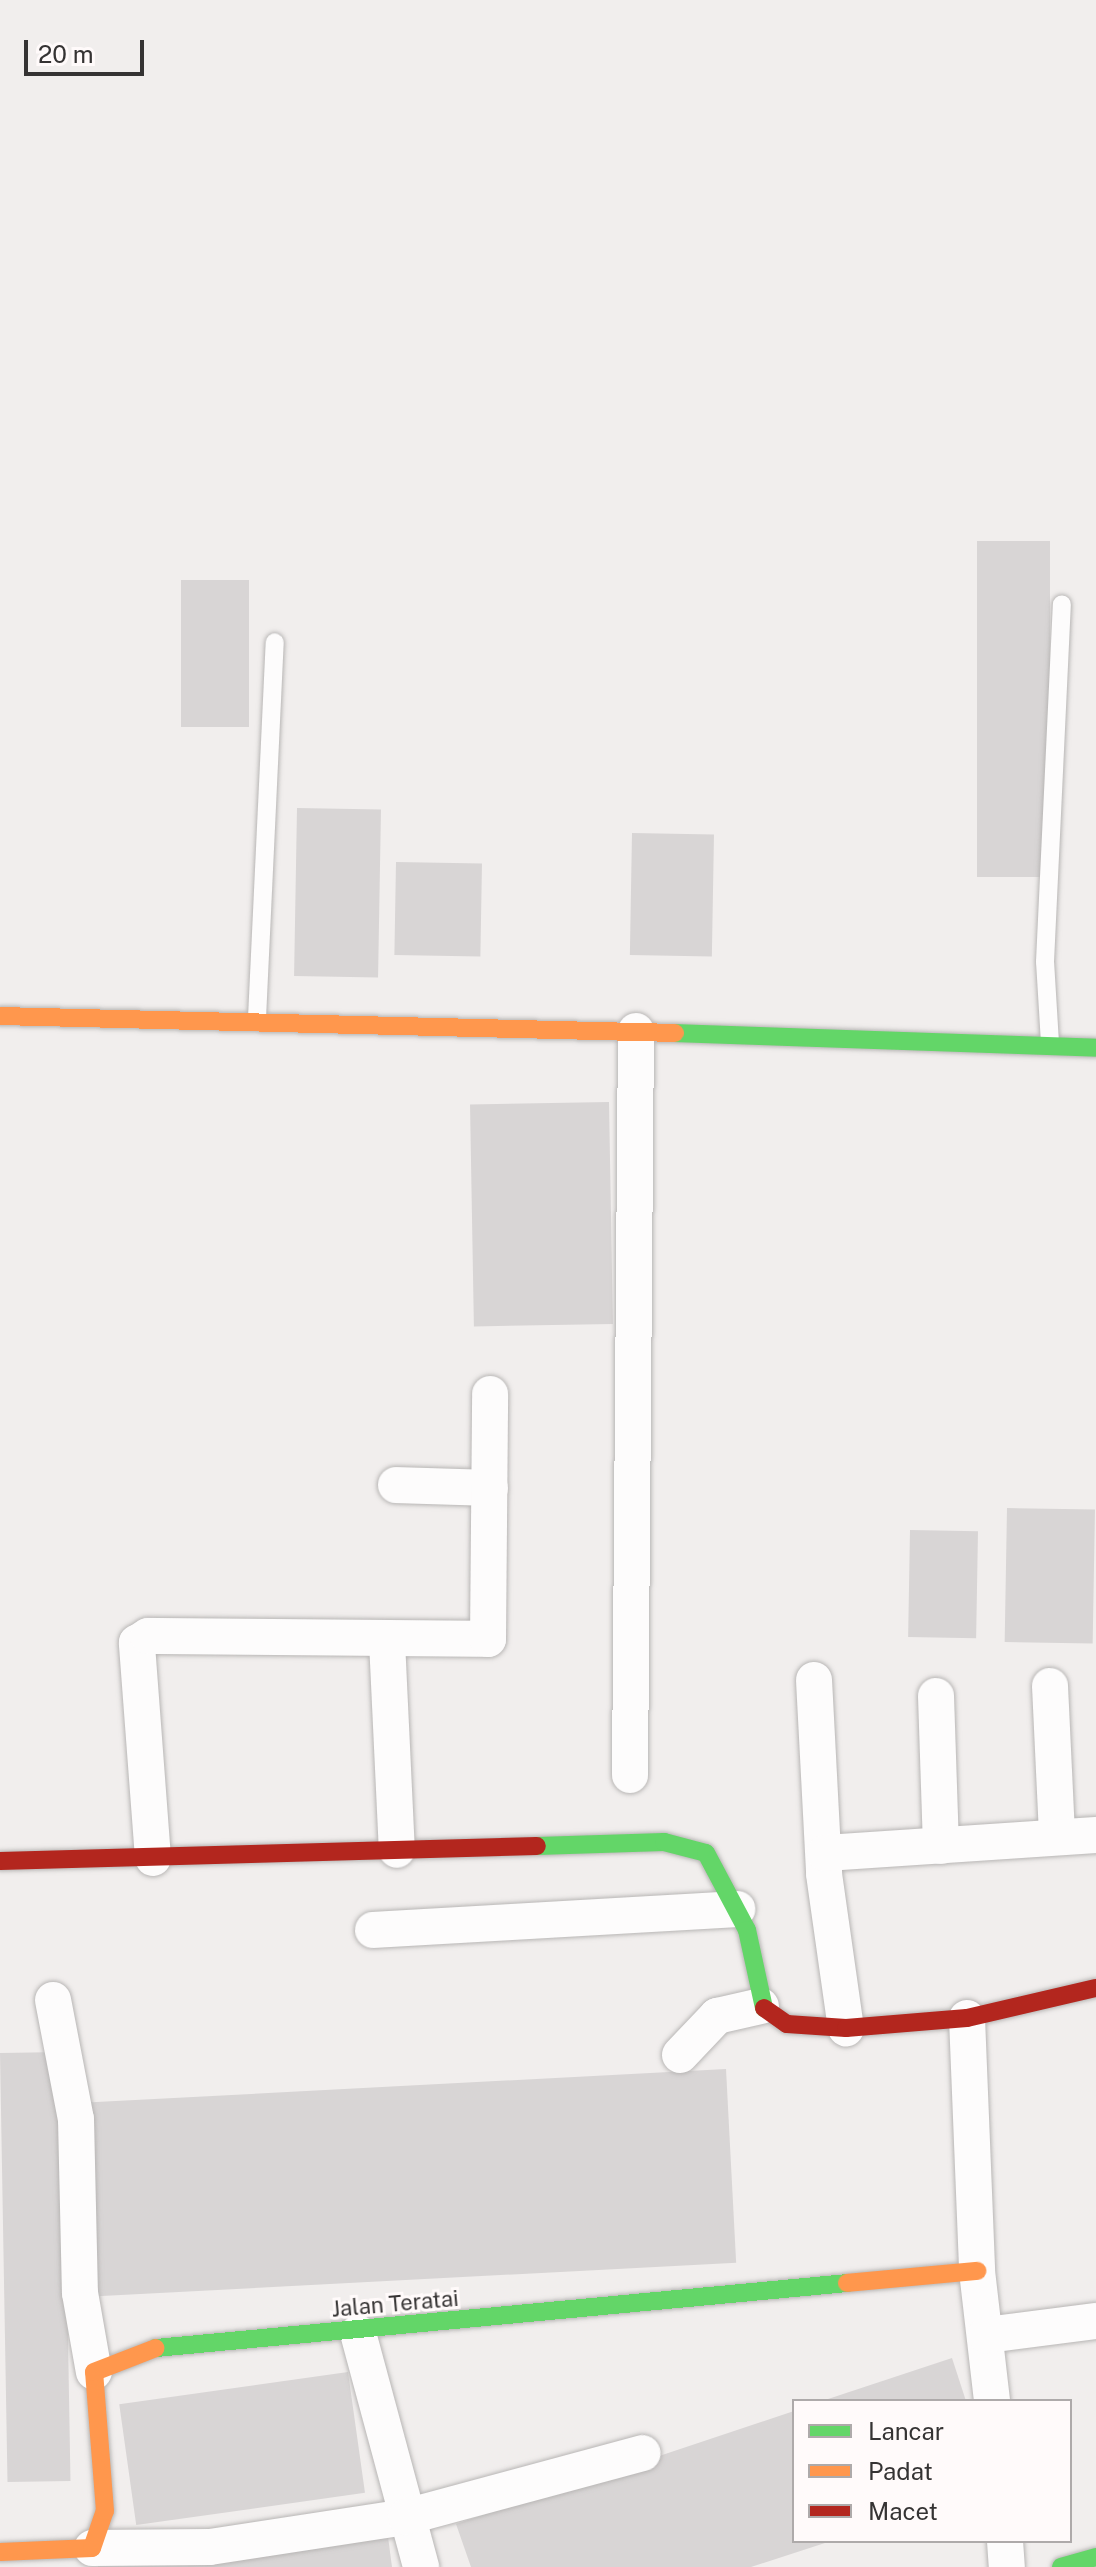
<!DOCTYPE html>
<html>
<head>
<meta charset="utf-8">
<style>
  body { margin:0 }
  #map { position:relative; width:1096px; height:2567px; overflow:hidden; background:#f1eeed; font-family:"Public Sans",sans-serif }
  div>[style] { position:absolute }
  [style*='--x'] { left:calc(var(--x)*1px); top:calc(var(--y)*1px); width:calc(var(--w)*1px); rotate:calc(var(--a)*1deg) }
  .building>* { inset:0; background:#d8d5d5; transform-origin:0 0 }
  .roads { filter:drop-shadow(0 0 2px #b8b6b5) drop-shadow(0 0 2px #b8b6b5) }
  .lane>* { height:18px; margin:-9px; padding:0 9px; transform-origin:9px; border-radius:9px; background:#fdfcfc }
  .street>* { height:36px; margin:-18px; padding:0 18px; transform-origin:18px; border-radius:18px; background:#fdfcfc }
  .fast>* { height:18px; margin:-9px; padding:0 9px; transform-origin:9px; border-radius:9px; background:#63d668 }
  .slow>* { height:18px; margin:-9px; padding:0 9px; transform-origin:9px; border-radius:9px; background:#ff974d }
  .jam>* { height:18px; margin:-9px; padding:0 9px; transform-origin:9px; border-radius:9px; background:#b3261e }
  span { translate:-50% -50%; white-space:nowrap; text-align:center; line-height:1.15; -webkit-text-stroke:6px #fffafa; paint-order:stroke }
  .street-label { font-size:22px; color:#353333 }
  .legend { position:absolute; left:792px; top:2399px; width:280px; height:144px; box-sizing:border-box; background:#fffafa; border:2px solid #aeaaaa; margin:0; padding:10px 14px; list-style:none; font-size:24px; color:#353333 }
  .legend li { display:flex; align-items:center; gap:16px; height:40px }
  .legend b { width:40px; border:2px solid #aeaaaa }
  .scale { position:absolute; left:24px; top:40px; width:120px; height:36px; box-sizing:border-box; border:4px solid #353333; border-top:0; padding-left:10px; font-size:24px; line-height:28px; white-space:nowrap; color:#353333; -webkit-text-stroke:6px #fffafa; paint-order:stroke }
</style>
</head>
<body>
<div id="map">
  <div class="building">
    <div style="left:977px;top:541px;width:73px;height:336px"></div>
    <div style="left:181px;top:580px;width:68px;height:147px"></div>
    <div style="left:297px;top:808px;width:84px;height:168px;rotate:1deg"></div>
    <div style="left:632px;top:833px;width:82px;height:122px;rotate:1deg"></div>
    <div style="left:396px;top:862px;width:86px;height:93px;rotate:1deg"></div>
    <div style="left:609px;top:1102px;width:222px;height:139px;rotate:89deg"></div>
    <div style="left:1007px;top:1508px;width:88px;height:134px;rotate:1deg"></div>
    <div style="left:910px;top:1530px;width:68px;height:107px;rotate:1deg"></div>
    <div style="left:63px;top:2052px;width:429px;height:63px;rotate:89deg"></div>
    <div style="left:726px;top:2069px;width:194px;height:645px;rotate:87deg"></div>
    <div style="clip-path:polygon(952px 2358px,966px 2401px,826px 2401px,825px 2400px)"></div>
    <div style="left:348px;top:2372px;width:122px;height:231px;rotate:82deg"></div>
    <div style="clip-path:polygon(794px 2411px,794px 2541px,828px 2542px,751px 2567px,471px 2567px,456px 2524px)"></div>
    <div style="clip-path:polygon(387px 2529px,392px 2567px,98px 2567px,98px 2565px)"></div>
  </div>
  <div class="roads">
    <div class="lane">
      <div style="--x:257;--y:1018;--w:376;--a:-87.3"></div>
      <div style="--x:1050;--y:1043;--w:81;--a:-93.5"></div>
      <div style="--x:1045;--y:962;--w:358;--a:-87.3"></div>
    </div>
    <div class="street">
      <div style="--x:396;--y:1485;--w:94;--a:1.8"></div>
      <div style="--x:387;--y:1641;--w:209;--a:87.3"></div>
      <div style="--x:814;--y:1680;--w:194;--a:87"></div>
      <div style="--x:824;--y:1874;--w:156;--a:81.9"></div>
      <div style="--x:1050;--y:1686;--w:150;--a:87.3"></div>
      <div style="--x:936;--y:1696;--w:150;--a:88.1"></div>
      <div style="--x:630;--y:1775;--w:744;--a:-89.54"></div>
      <div style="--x:825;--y:1853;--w:272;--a:-3.8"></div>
      <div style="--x:153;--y:1858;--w:216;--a:-94.3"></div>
      <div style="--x:137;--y:1643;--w:13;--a:-32"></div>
      <div style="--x:148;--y:1636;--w:340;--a:0.5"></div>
      <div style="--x:488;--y:1639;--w:245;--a:-89.5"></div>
      <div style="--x:373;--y:1930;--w:365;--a:-3.3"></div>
      <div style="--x:53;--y:2000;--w:121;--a:79.1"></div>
      <div style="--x:76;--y:2119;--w:174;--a:88.7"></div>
      <div style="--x:80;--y:2293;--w:80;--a:80"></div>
      <div style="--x:967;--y:2018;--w:253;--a:87.7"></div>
      <div style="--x:977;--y:2271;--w:131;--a:83.4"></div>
      <div style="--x:680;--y:2055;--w:54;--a:-46.5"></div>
      <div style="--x:717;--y:2016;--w:45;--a:-12.8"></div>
      <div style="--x:358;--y:2333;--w:242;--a:74.9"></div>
      <div style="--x:986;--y:2335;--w:111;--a:-7.3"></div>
      <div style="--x:1005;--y:2541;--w:26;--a:86"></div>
      <div style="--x:92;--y:2548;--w:118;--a:-0.5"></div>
      <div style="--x:210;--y:2547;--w:198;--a:-8.7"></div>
      <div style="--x:406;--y:2517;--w:245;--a:-15.1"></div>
    </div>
    <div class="fast">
      <div style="--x:675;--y:1033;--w:421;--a:2"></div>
      <div style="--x:537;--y:1846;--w:127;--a:-1.8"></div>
      <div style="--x:664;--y:1842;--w:43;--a:14.7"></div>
      <div style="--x:706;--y:1853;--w:87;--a:62"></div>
      <div style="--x:747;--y:1930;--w:80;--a:77.7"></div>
      <div style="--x:156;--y:2348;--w:694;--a:-5.37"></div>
      <div style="--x:1061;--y:2567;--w:36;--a:-16"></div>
    </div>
    <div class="slow">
      <div style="--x:0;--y:1016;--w:675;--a:1.44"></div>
      <div style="--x:847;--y:2283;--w:131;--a:-5.3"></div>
      <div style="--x:0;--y:2552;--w:92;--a:-2.5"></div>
      <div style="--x:92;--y:2548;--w:39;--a:-71"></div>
      <div style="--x:105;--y:2511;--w:139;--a:-94.5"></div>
      <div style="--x:94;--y:2372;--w:66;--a:-21.2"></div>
    </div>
    <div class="jam">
      <div style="--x:0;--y:1861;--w:537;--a:-1.6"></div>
      <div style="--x:764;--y:2008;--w:28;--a:35"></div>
      <div style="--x:787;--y:2024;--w:59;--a:3.9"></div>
      <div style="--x:846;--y:2028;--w:121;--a:-4.7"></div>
      <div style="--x:967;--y:2018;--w:132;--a:-13.1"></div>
    </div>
  </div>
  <div class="street-label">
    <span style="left:395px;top:2304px;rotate:-5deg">Jalan Teratai</span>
  </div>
  <ul class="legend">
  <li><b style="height:10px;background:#63d668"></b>Lancar</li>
  <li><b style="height:10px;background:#ff974d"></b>Padat</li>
  <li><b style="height:10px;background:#b3261e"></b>Macet</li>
  </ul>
  <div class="scale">20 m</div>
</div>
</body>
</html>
